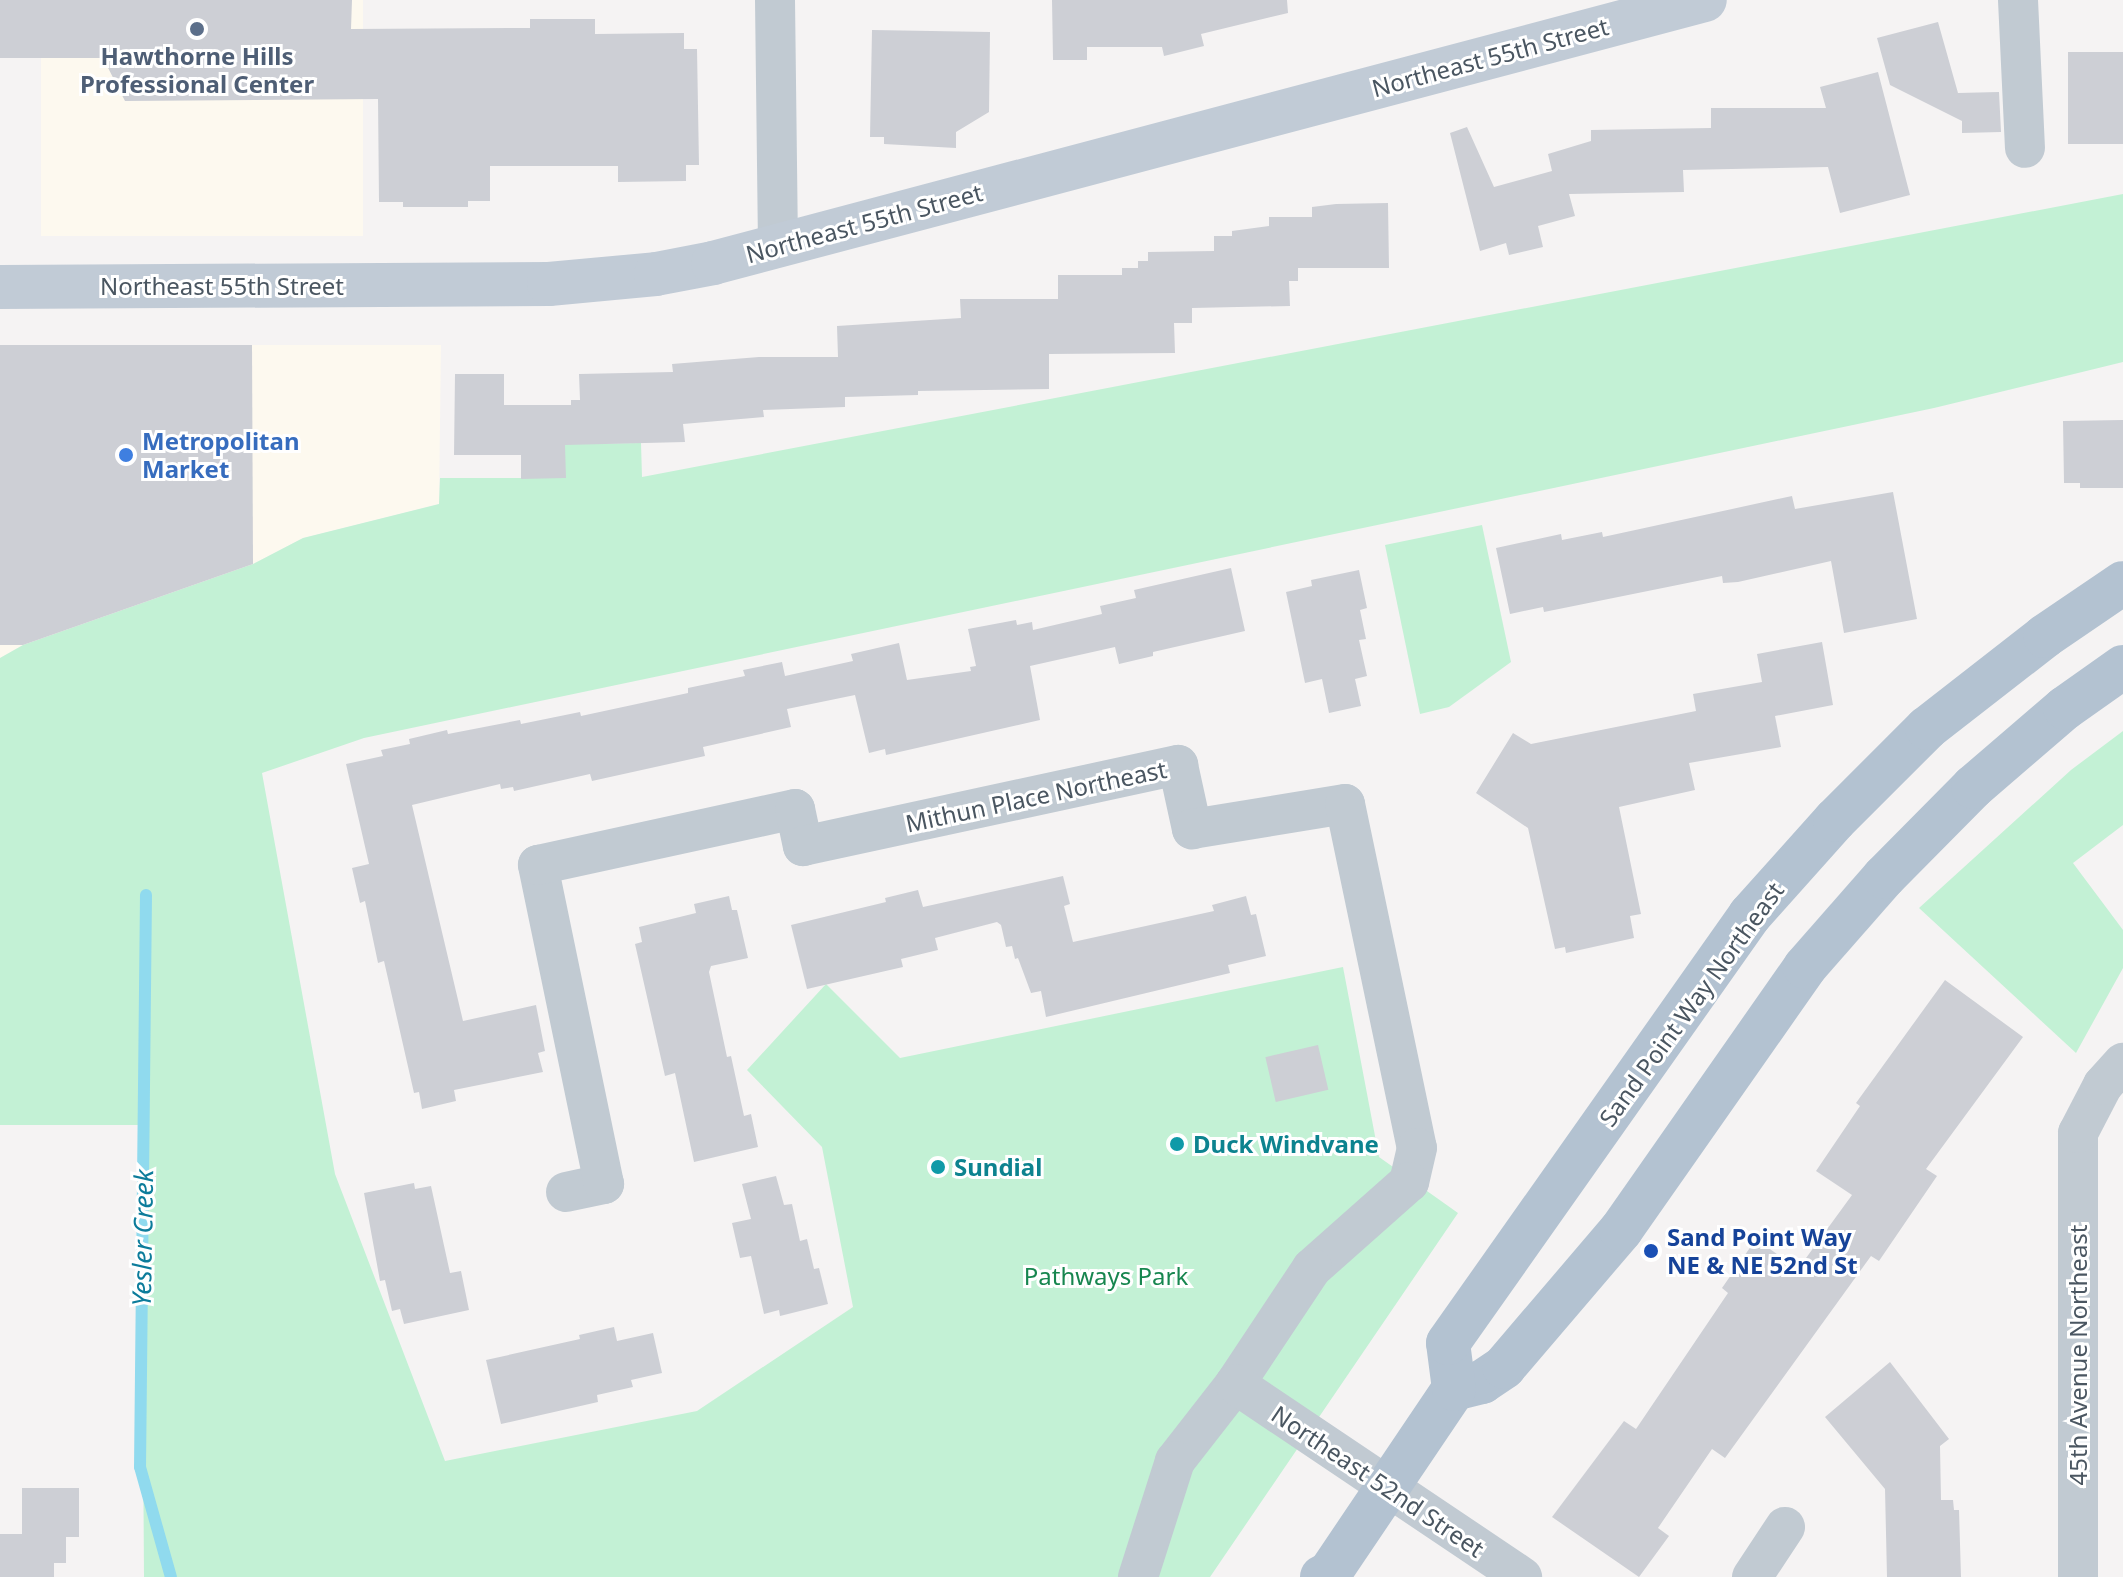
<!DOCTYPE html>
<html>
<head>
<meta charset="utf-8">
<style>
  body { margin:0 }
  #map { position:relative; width:2123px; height:1577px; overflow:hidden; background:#f5f3f3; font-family:"Noto Sans",sans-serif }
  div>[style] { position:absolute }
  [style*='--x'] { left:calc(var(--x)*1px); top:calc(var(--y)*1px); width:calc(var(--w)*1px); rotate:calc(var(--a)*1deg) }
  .commercial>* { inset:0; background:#fdf9ef; transform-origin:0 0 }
  .green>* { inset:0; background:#c3f1d5 }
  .stream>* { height:12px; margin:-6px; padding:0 6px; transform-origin:6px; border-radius:6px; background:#90daee }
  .building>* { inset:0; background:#cdcfd5; transform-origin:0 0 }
  .minor>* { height:40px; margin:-20px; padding:0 20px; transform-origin:20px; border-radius:20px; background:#c1cad2 }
  .secondary>* { height:44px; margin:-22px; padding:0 22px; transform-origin:22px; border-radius:22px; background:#c1cbd6 }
  .primary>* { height:44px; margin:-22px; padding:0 22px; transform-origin:22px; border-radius:22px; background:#b3c2d1 }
  .dots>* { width:22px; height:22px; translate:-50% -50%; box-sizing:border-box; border:4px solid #fff; border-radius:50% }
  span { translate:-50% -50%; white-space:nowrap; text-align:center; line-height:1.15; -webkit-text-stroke:6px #fff; paint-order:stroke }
  .service-label { font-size:24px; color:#4e5e75; font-weight:700 }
  .street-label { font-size:24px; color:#4a5661 }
  .shop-label { font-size:24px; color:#366cbe; font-weight:700 }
  .left { translate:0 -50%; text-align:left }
  .culture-label { font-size:24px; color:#0d838f; font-weight:700 }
  .transit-label { font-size:24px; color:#164399; font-weight:700 }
  .park-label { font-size:24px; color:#17864f }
  .water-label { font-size:26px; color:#0c7c9b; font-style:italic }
</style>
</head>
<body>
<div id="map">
  <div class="commercial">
    <div style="left:41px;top:0;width:322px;height:236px"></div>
    <div style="clip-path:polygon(0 345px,441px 345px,439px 504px,303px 538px,253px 564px,23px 645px,0 658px)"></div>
  </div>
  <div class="green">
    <div style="clip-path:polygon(2123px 194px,2123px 362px,1934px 408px,364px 738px,262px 773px,335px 1174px,445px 1461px,697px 1411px,853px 1307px,822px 1147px,747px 1070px,826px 984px,900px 1058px,1343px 967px,1379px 1157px,1458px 1213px,1210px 1577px,144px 1577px,141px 1125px,0 1125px,0 658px,23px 645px,253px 564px,303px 538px,439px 504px,440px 478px,565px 478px,565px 444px,641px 443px,642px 477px)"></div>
    <div style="clip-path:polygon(1482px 525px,1511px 662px,1449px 707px,1420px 714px,1385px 545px)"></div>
    <div style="clip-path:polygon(2123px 731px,2123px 825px,2073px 863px,2123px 930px,2123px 968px,2076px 1053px,1919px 908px,2071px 770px)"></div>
  </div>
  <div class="stream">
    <div style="--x:146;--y:895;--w:572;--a:90.6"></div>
    <div style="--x:140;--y:1467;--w:114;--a:74.3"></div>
  </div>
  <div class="building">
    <div style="clip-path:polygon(0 0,352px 0,351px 29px,530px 28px,530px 19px,595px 19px,595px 34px,684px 33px,684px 49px,697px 49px,699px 165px,686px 165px,686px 181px,618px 182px,618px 166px,490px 166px,490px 201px,468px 201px,468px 207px,403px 207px,403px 202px,379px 202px,378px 99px,125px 101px,103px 58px,0 58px)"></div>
    <div style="clip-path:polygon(1052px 0,1287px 0,1288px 13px,1201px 34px,1204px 46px,1164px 56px,1162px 47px,1087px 47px,1087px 60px,1053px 60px)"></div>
    <div style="clip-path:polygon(1938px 22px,1958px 93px,1999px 92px,2001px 132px,1962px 133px,1962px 121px,1890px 85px,1877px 38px)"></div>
    <div style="clip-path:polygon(872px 30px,990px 32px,989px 112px,956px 132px,956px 148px,884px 144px,884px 137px,870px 137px)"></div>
    <div style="left:2123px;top:52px;width:92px;height:55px;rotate:90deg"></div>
    <div style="clip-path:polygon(1878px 72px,1910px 195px,1840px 213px,1828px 167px,1683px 170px,1684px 192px,1569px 194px,1575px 216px,1538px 226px,1543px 247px,1509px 255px,1506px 243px,1480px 251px,1450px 133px,1467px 127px,1494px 187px,1552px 171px,1548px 154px,1591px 141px,1591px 130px,1711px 128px,1711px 108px,1826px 108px,1820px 87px)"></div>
    <div style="clip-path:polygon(1388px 203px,1389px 268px,1298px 268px,1298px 281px,1289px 281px,1290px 306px,1192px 308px,1192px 323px,1174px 323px,1175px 353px,1049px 354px,1049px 389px,918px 391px,918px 395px,845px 397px,845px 407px,763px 410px,764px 417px,683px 424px,685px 442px,565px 445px,566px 478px,521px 479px,521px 455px,454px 455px,455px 374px,504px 374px,504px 405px,571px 405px,571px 400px,580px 400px,579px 374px,673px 372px,672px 364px,759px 357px,838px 357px,837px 326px,961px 318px,960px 299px,1058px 299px,1058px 275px,1122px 275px,1122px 268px,1138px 268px,1138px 261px,1148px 261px,1148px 252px,1214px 251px,1214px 236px,1232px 236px,1232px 231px,1269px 226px,1269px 217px,1312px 217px,1312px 207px,1336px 204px)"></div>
    <div style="clip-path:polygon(0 345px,252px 345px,253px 564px,23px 645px,0 645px)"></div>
    <div style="clip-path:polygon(2123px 420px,2123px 488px,2080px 488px,2080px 483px,2064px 483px,2063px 421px)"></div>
    <div style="clip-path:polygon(1893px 492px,1917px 619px,1844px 633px,1831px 561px,1738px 582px,1723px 583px,1722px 576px,1544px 612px,1543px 607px,1510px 614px,1496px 548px,1561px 534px,1562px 540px,1602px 532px,1603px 537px,1792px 496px,1795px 509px)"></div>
    <div style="clip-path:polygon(1231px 568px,1245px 631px,1153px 652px,1153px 656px,1119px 664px,1115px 647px,1030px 666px,1040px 720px,886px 755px,885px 749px,869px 753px,855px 695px,787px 709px,791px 727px,703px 747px,705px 756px,592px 781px,590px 774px,514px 791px,513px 787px,501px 789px,500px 784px,412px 805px,463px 1021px,536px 1005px,545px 1051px,538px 1053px,543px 1072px,454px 1090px,456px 1101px,422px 1109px,419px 1092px,414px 1093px,384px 961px,378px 963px,365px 901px,360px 903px,352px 868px,369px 864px,346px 764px,383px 756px,381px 750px,410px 744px,409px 739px,447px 730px,448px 734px,520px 720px,521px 724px,580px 712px,581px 716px,688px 693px,688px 688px,745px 676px,743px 670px,782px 662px,785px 676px,853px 661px,851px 654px,899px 643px,907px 680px,971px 671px,970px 667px,976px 666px,968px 629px,1016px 620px,1017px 625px,1032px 622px,1033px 630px,1102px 614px,1100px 606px,1136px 598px,1134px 590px)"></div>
    <div style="clip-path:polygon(1359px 570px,1367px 608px,1360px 610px,1366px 639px,1359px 640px,1367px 676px,1355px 679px,1361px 706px,1329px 713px,1322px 679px,1305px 683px,1286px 592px,1312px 586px,1311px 580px)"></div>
    <div style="clip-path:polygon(1822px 642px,1833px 705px,1775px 716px,1781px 747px,1689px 763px,1695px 790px,1619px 807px,1641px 914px,1630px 916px,1634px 938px,1566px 953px,1565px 947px,1555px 949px,1528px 828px,1476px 793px,1513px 733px,1531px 744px,1696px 711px,1693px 694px,1762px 682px,1757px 654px)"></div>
    <div style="clip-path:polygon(1063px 876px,1070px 904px,1064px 906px,1073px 942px,1214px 911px,1212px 905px,1246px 896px,1251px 915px,1256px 914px,1266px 956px,1228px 965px,1230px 973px,1046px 1017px,1041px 991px,1031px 993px,1018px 958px,1015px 959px,1012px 946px,1006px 947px,1001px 925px,997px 922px,935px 938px,938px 950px,901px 959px,903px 967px,807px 989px,791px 925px,886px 902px,885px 898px,918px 890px,923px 907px)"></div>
    <div style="clip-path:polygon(729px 896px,732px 910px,737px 910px,748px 958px,711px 966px,709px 972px,727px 1057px,731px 1056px,744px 1116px,751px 1114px,758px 1147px,694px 1162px,675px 1073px,665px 1076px,635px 944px,642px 942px,639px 927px,696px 913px,694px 904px)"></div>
    <div style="clip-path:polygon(1945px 980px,2023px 1037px,1926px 1169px,1937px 1176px,1879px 1261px,1871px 1256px,1725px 1458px,1712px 1449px,1658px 1528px,1669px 1536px,1639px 1577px,1552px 1517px,1624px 1421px,1636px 1429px,1728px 1293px,1722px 1288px,1756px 1239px,1798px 1269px,1852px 1195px,1816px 1171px,1860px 1106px,1856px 1103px)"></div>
    <div style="left:1318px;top:1045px;width:46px;height:54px;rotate:77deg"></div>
    <div style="clip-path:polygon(776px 1176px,784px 1205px,792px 1204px,800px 1241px,807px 1239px,814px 1269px,819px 1268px,828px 1304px,780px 1316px,779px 1310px,764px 1314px,751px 1256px,740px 1258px,732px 1223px,751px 1219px,742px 1184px)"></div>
    <div style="clip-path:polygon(414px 1183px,415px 1189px,431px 1186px,450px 1273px,461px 1271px,469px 1310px,404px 1324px,400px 1309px,392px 1311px,385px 1280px,380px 1281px,364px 1193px)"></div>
    <div style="clip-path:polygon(614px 1327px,617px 1341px,653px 1333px,662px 1373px,631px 1380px,633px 1387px,597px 1395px,598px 1402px,501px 1424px,486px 1360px,580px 1339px,579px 1335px)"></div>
    <div style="clip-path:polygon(1890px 1362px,1949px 1439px,1940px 1446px,1941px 1500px,1953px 1500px,1954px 1510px,1959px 1510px,1961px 1577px,1887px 1577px,1885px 1489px,1825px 1417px)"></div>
    <div style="clip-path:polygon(22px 1488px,79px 1488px,79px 1537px,66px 1537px,66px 1563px,54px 1563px,54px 1577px,0 1577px,0 1534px,22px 1534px)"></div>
  </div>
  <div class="minor">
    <div style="--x:775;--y:0;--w:246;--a:89.3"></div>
    <div style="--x:2018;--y:0;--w:148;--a:87.3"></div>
    <div style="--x:566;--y:1192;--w:39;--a:-12"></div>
    <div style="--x:604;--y:1184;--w:326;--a:-101.7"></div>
    <div style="--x:538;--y:865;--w:263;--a:-12.3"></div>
    <div style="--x:795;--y:809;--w:38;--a:78"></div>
    <div style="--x:803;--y:846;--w:384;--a:-12.2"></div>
    <div style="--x:1178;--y:765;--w:66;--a:77.7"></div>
    <div style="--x:1192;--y:829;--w:155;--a:-9.3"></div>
    <div style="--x:1345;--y:804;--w:351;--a:78.2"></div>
    <div style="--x:1417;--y:1148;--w:35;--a:103"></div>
    <div style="--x:1409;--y:1182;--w:130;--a:138.4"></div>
    <div style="--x:1312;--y:1268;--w:139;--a:123.6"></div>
    <div style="--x:1235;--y:1384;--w:98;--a:127.9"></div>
    <div style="--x:1175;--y:1461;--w:122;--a:107.7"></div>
    <div style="--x:1235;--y:1384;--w:346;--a:33.9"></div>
    <div style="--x:1752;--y:1577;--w:60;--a:-56.6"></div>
    <div style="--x:2078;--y:1577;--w:444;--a:-90"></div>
    <div style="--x:2078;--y:1133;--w:54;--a:-62.5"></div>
    <div style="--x:2103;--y:1085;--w:30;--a:-48"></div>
  </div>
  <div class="secondary">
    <div style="--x:0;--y:287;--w:549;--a:-0.31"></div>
    <div style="--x:549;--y:284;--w:107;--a:-5.3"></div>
    <div style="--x:656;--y:274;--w:58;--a:-10.9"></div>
    <div style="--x:713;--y:263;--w:1026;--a:-14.85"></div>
  </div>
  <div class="primary">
    <div style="--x:1454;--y:1389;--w:29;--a:-14"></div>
    <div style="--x:1482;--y:1382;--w:27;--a:-34"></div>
    <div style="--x:1504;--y:1367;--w:180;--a:-49.5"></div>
    <div style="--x:1621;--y:1230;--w:321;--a:-55"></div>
    <div style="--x:1805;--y:967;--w:120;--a:-48.7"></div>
    <div style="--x:1884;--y:877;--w:127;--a:-45.3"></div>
    <div style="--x:1973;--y:787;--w:121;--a:-40.7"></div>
    <div style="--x:2065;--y:708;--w:71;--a:-35.3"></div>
    <div style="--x:1322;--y:1577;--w:8;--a:-23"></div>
    <div style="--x:1329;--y:1574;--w:223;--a:-56"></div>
    <div style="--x:1454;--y:1389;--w:46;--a:-97.4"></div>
    <div style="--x:1448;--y:1343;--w:524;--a:-54.79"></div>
    <div style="--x:1750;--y:915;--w:127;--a:-48.2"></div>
    <div style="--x:1835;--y:820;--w:130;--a:-45"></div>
    <div style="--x:1927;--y:728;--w:150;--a:-37.9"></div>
    <div style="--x:2045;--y:636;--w:94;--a:-34.2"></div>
  </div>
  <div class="dots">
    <div style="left:197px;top:29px;background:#5c6f8a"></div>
    <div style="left:126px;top:455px;background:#3f7fe0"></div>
    <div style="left:1177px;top:1144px;background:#0f9aa8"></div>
    <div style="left:938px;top:1167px;background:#0f9aa8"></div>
    <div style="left:1651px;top:1251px;background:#1a4fb4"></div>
  </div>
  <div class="service-label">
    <span style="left:197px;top:70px">Hawthorne Hills<br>Professional Center</span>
  </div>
  <div class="street-label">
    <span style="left:1490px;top:57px;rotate:-15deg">Northeast 55th Street</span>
    <span style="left:864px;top:223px;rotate:-15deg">Northeast 55th Street</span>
    <span style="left:222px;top:286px">Northeast 55th Street</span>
    <span style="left:1036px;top:796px;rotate:-12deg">Mithun Place Northeast</span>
    <span style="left:1691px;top:1004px;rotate:-54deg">Sand Point Way Northeast</span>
    <span style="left:2078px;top:1355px;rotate:-90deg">45th Avenue Northeast</span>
    <span style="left:1378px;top:1481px;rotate:34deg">Northeast 52nd Street</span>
  </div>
  <div class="shop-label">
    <span class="left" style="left:142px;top:455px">Metropolitan<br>Market</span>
  </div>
  <div class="culture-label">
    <span class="left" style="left:1193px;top:1144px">Duck Windvane</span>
    <span class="left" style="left:954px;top:1167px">Sundial</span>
  </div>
  <div class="transit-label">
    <span class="left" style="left:1667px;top:1251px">Sand Point Way<br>NE &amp; NE 52nd St</span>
  </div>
  <div class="park-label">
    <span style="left:1106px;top:1276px">Pathways Park</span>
  </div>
  <div class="water-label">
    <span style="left:143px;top:1238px;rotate:-89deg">Yesler Creek</span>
  </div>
</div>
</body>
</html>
